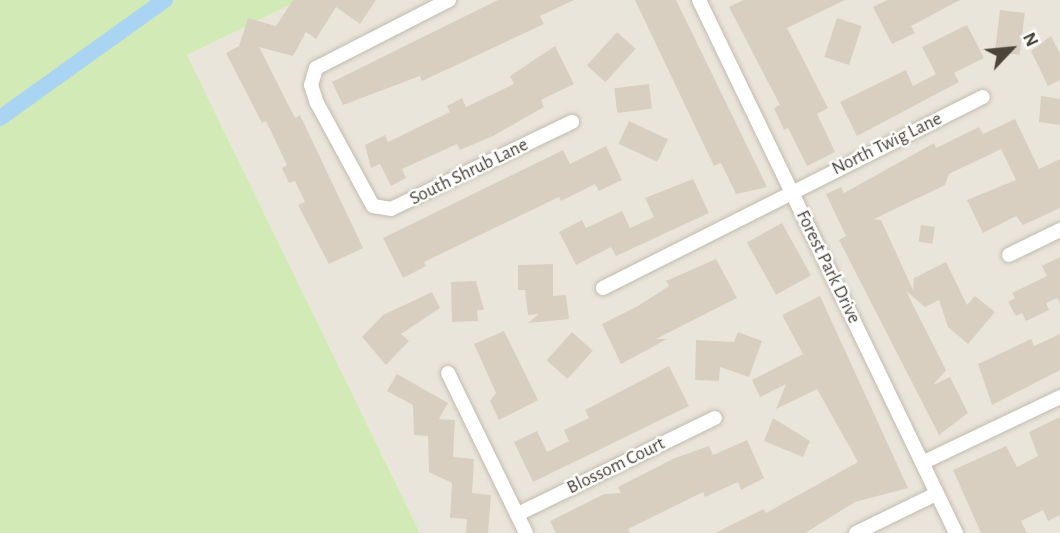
<!DOCTYPE html>
<html>
<head>
<meta charset="utf-8">
<style>
  body { margin:0 }
  #map { position:relative; width:1060px; height:533px; overflow:hidden; background:#f6f3ec; font-family:"Alegreya Sans",sans-serif }
  div>[style] { position:absolute }
  [style*='--x'] { left:calc(var(--x)*1px); top:calc(var(--y)*1px); width:calc(var(--w)*1px); rotate:calc(var(--a)*1deg) }
  .residential>* { inset:0; background:#eae5da }
  .green>* { inset:0; background:#d2eab5 }
  .canal>* { height:16px; margin:-8px; padding:0 8px; transform-origin:8px; border-radius:8px; background:#a9d4f2 }
  .building>* { inset:0; background:#d8cfc1; transform-origin:0 0 }
  .roads { filter:drop-shadow(0 0 2px #c2bbae) drop-shadow(0 0 2px #c2bbae) }
  .street>* { height:14px; margin:-7px; padding:0 7px; transform-origin:7px; border-radius:7px; background:#fff }
  span { translate:-50% -50%; white-space:nowrap; text-align:center; line-height:1.15; -webkit-text-stroke:5px #fff; paint-order:stroke }
  .street-label { font-size:19px; color:#4b4439 }
  .north { position:absolute; left:976px; top:14px; width:70px; height:70px; -webkit-text-stroke:5px #fff; paint-order:stroke; rotate:64deg; font-size:19px; font-weight:700; line-height:28px; text-align:center; color:#4b4439 }
  .north::after { content:''; display:block; margin:auto; width:24px; height:32px; background:#4b4439; clip-path:polygon(50% 0,100% 100%,50% 72%,0 100%) }
</style>
</head>
<body>
<div id="map">
  <div class="residential">
    <div style="clip-path:polygon(300px 0,1060px 0,1060px 533px,420px 533px,187px 55px)"></div>
  </div>
  <div class="green">
    <div style="clip-path:polygon(0 0,300px 0,187px 55px,420px 533px,0 533px)"></div>
  </div>
  <div class="canal">
    <div style="--x:0;--y:118;--w:203;--a:-35.6"></div>
  </div>
  <div class="building">
    <div style="clip-path:polygon(293px 0,376px 0,360px 24px,336px 7px,316px 39px,306px 32px,293px 56px,259px 47px,295px 118px,300px 115px,363px 248px,329px 264px,298px 205px,305px 202px,295px 181px,289px 183px,282px 168px,287px 165px,266px 121px,262px 123px,226px 53px,239px 46px,248px 18px,276px 26px)"></div>
    <div style="clip-path:polygon(498px 0,574px 0,540px 16px,544px 24px,422px 81px,420px 76px,343px 105px,332px 82px)"></div>
    <div style="clip-path:polygon(635px 0,676px 0,767px 187px,736px 194px,721px 163px,714px 166px)"></div>
    <div style="clip-path:polygon(743px 0,845px 0,787px 28px,828px 108px,817px 114px,835px 152px,807px 166px,788px 128px,784px 130px,774px 108px,780px 105px,729px 7px)"></div>
    <div style="clip-path:polygon(887px 0,960px 0,911px 26px,915px 33px,892px 44px,873px 7px)"></div>
    <div style="left:1000px;top:10px;width:25px;height:42px;rotate:7deg"></div>
    <div style="left:837px;top:18px;width:26px;height:41px;rotate:18deg"></div>
    <div style="clip-path:polygon(967px 25px,984px 58px,954px 73px,959px 82px,857px 136px,840px 102px,906px 70px,913px 86px,936px 74px,922px 47px)"></div>
    <div style="left:617px;top:32px;width:25px;height:45px;rotate:42deg"></div>
    <div style="clip-path:polygon(1051px 36px,1060px 54px,1060px 80px,1048px 86px,1031px 51px)"></div>
    <div style="clip-path:polygon(555px 46px,574px 84px,541px 100px,544px 107px,493px 136px,460px 150px,457px 144px,402px 169px,406px 178px,391px 186px,380px 164px,371px 168px,365px 145px,385px 135px,388px 142px,450px 112px,447px 106px,462px 98px,466px 107px,514px 84px,510px 76px)"></div>
    <div style="left:649px;top:84px;width:25px;height:35px;rotate:83deg"></div>
    <div style="clip-path:polygon(1041px 96px,1060px 99px,1060px 125px,1039px 122px)"></div>
    <div style="clip-path:polygon(1015px 119px,1039px 169px,1060px 159px,1060px 208px,1023px 225px,1016px 216px,983px 233px,967px 200px,1016px 180px,1001px 149px,949px 174px,945px 185px,874px 219px,881px 220px,913px 290px,914px 278px,946px 262px,967px 305px,975px 296px,995px 312px,968px 344px,948px 327px,939px 300px,925px 307px,906px 291px,946px 370px,933px 385px,950px 377px,968px 413px,939px 435px,839px 240px,846px 236px,826px 194px,841px 187px,844px 193px,934px 143px,936px 148px,979px 127px,983px 134px)"></div>
    <div style="left:629px;top:121px;width:43px;height:25px;rotate:25deg"></div>
    <div style="clip-path:polygon(606px 146px,622px 180px,599px 191px,595px 184px,561px 201px,559px 197px,424px 262px,426px 266px,403px 278px,383px 238px,563px 150px,570px 164px)"></div>
    <div style="clip-path:polygon(693px 179px,709px 213px,616px 256px,611px 247px,576px 265px,559px 232px,582px 220px,586px 228px,622px 211px,630px 228px,654px 217px,645px 198px)"></div>
    <div style="left:782px;top:223px;width:60px;height:40px;rotate:61deg"></div>
    <div style="left:921px;top:225px;width:14px;height:17px;rotate:8deg"></div>
    <div style="clip-path:polygon(1060px 257px,1060px 303px,1057px 298px,1046px 303px,1049px 310px,1026px 321px,1022px 313px,1016px 316px,1008px 302px,1015px 298px,1012px 293px,1047px 276px,1042px 266px)"></div>
    <div style="clip-path:polygon(716px 259px,737px 298px,656px 339px,667px 339px,621px 364px,602px 324px,638px 306px,669px 286px,666px 281px)"></div>
    <div style="clip-path:polygon(553px 264px,553px 296px,566px 295px,569px 319px,528px 323px,539px 314px,528px 315px,525px 290px,518px 290px,518px 265px)"></div>
    <div style="clip-path:polygon(476px 281px,484px 310px,477px 310px,478px 321px,452px 322px,451px 282px)"></div>
    <div style="clip-path:polygon(432px 292px,440px 308px,401px 334px,409px 341px,386px 365px,362px 337px,383px 315px)"></div>
    <div style="clip-path:polygon(820px 296px,908px 488px,855px 502px,805px 533px,715px 533px,764px 509px,766px 513px,858px 462px,817px 389px,776px 409px,786px 384px,760px 397px,752px 380px,803px 354px,782px 315px)"></div>
    <div style="clip-path:polygon(504px 331px,538px 400px,499px 420px,490px 401px,496px 393px,474px 344px)"></div>
    <div style="left:572px;top:332px;width:28px;height:38px;rotate:42deg"></div>
    <div style="clip-path:polygon(738px 332px,762px 341px,749px 377px,720px 367px,719px 381px,695px 380px,696px 340px,734px 342px)"></div>
    <div style="clip-path:polygon(1060px 334px,1060px 370px,992px 405px,978px 364px,1031px 339px,1034px 346px)"></div>
    <div style="clip-path:polygon(669px 366px,689px 406px,533px 482px,514px 442px,537px 431px,547px 452px,569px 441px,564px 430px,589px 418px,585px 410px)"></div>
    <div style="clip-path:polygon(397px 374px,448px 403px,439px 419px,455px 420px,453px 457px,474px 459px,472px 493px,491px 495px,488px 533px,466px 533px,467px 519px,450px 518px,452px 483px,429px 472px,428px 436px,414px 435px,413px 405px,387px 391px)"></div>
    <div style="clip-path:polygon(1060px 417px,1060px 515px,1048px 521px,1043px 510px,1021px 521px,1027px 533px,981px 533px,953px 470px,1006px 446px,1017px 467px,1038px 456px,1029px 432px)"></div>
    <div style="clip-path:polygon(773px 418px,810px 441px,803px 457px,764px 441px)"></div>
    <div style="clip-path:polygon(747px 440px,764px 478px,741px 490px,738px 482px,705px 497px,703px 492px,628px 529px,630px 533px,556px 533px,550px 521px,604px 494px,621px 493px,618px 487px,675px 458px,709px 446px,713px 455px)"></div>
  </div>
  <div class="roads">
    <div class="street">
      <div style="--x:449;--y:0;--w:149;--a:152.9"></div>
      <div style="--x:316;--y:68;--w:18;--a:106"></div>
      <div style="--x:311;--y:85;--w:19;--a:72"></div>
      <div style="--x:317;--y:103;--w:117;--a:61.5"></div>
      <div style="--x:373;--y:206;--w:18;--a:9"></div>
      <div style="--x:391;--y:209;--w:201;--a:-25.7"></div>
      <div style="--x:699;--y:0;--w:592;--a:64.26"></div>
      <div style="--x:1009;--y:255;--w:57;--a:-26.1"></div>
      <div style="--x:603;--y:288;--w:425;--a:-26.7"></div>
      <div style="--x:448;--y:373;--w:178;--a:64"></div>
      <div style="--x:924;--y:462;--w:151;--a:-25.5"></div>
      <div style="--x:518;--y:514;--w:219;--a:-26"></div>
      <div style="--x:856;--y:533;--w:89;--a:-26"></div>
    </div>
  </div>
  <div class="street-label">
    <span style="left:887px;top:144px;rotate:-26deg">North Twig Lane</span>
    <span style="left:469px;top:172px;rotate:-26deg">South Shrub Lane</span>
    <span style="left:828px;top:267px;rotate:64deg">Forest Park Drive</span>
    <span style="left:616px;top:466px;rotate:-26deg">Blossom Court</span>
  </div>
  <div class="north">N</div>
</div>
</body>
</html>
